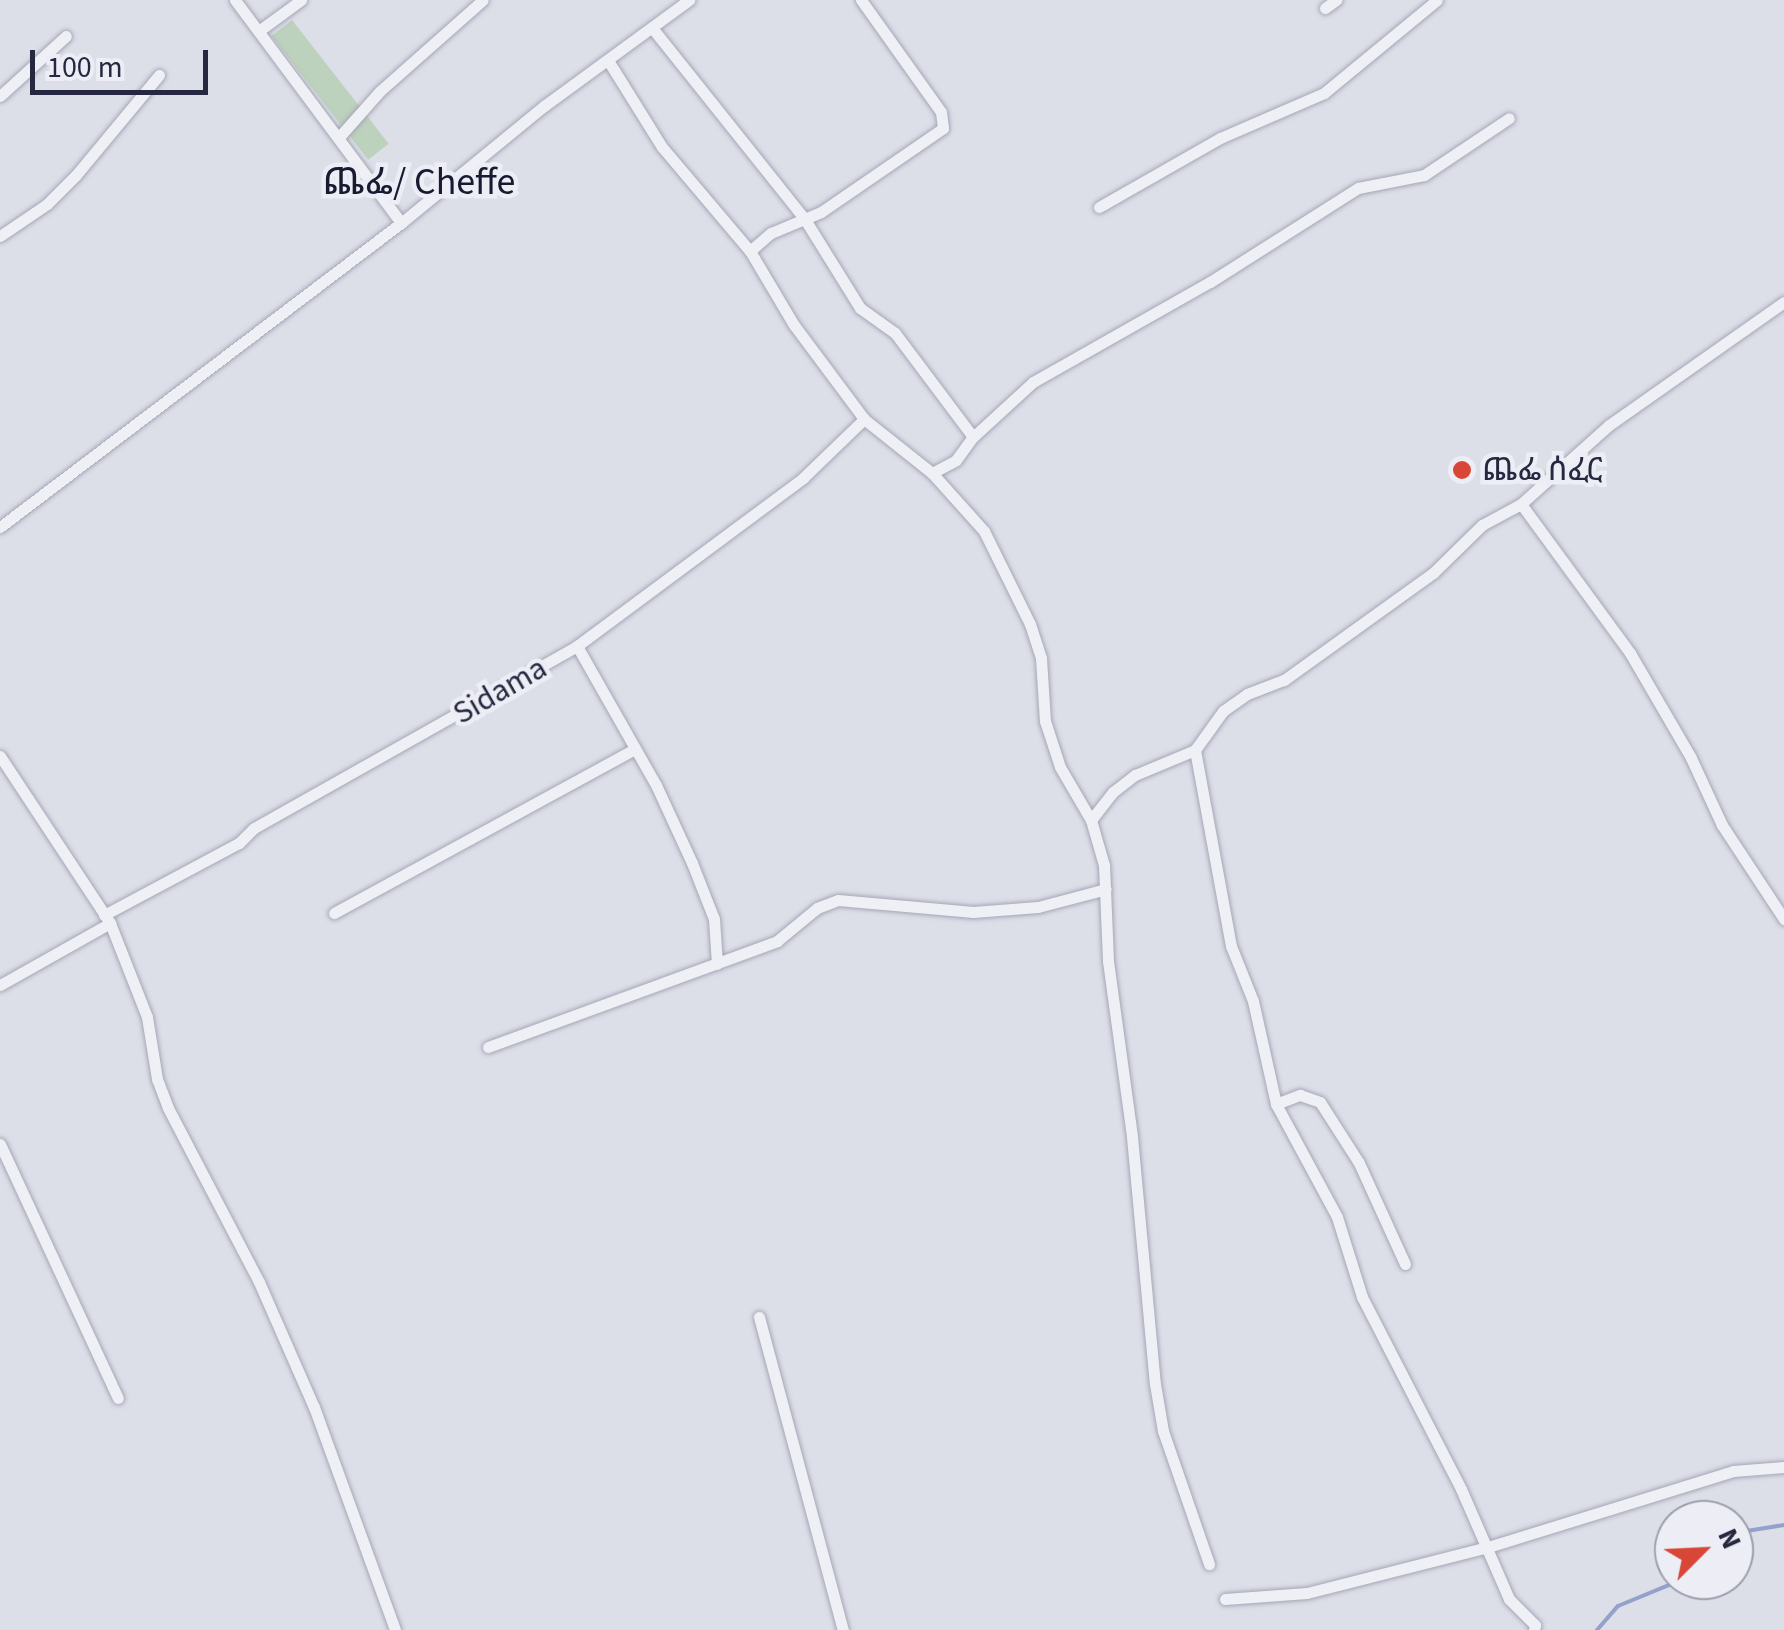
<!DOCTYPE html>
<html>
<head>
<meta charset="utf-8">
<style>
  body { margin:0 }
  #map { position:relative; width:1784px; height:1630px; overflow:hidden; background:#dcdee8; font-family:"Source Sans 3","Noto Sans Ethiopic",sans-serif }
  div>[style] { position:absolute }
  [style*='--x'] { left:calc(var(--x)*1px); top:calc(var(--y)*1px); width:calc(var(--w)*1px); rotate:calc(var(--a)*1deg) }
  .green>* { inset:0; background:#bdd2bd; transform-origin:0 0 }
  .stream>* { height:4px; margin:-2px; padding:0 2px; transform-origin:2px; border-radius:2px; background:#94a1cb }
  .roads { filter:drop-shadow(0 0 2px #a5a7b5) drop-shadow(0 0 2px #a5a7b5) }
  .street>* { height:11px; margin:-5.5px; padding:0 5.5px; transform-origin:5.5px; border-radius:5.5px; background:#eff0f6 }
  .dots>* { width:28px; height:28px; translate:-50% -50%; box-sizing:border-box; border:5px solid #ecedf5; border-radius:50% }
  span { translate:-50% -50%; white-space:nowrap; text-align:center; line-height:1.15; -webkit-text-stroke:9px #ecedf5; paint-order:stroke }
  .poi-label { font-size:32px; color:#25283f }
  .left { translate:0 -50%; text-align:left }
  .street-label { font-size:32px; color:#25283f }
  .quarter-label { font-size:38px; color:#171a30 }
  .north { position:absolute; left:1654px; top:1500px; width:100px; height:100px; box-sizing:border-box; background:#ecedf5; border:2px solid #9c9eac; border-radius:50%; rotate:66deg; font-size:28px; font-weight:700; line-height:40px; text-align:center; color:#25283f }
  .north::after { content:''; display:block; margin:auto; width:35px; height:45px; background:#d84636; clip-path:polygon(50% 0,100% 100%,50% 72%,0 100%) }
  .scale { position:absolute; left:30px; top:50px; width:178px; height:45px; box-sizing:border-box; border:5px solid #25283f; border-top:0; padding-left:12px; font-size:30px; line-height:35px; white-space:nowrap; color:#25283f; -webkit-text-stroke:8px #ecedf5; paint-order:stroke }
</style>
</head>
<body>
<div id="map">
  <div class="green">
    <div style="left:292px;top:20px;width:157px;height:26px;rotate:52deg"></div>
  </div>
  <div class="stream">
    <div style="--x:1734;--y:1533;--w:51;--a:-9.1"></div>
    <div style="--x:1597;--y:1630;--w:32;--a:-49"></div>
    <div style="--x:1618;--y:1606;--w:68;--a:-22.4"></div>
  </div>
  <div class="roads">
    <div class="street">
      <div style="--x:235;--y:0;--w:278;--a:53.3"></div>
      <div style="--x:1325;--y:8;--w:14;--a:-36"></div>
      <div style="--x:653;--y:29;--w:242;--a:51.4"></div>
      <div style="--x:804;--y:218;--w:106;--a:58.1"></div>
      <div style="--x:860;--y:308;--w:43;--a:35.5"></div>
      <div style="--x:895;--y:333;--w:130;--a:53.1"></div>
      <div style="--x:260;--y:30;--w:51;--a:-36.2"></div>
      <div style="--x:609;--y:62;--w:100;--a:58.1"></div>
      <div style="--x:662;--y:147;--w:136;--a:49.8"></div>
      <div style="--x:750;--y:251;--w:86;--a:59.3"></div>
      <div style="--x:794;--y:325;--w:117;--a:53.3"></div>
      <div style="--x:864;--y:419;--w:87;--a:38.5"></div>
      <div style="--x:932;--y:473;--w:78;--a:48.1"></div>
      <div style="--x:984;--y:531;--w:104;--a:63.7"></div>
      <div style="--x:1030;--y:624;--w:36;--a:72"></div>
      <div style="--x:1041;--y:658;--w:63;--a:86.4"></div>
      <div style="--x:1045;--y:721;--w:48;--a:71.9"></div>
      <div style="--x:1060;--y:767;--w:61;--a:59.7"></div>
      <div style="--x:1091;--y:820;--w:47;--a:73.9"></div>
      <div style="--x:1104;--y:865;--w:96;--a:87.6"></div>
      <div style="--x:1108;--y:961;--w:178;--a:82.2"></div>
      <div style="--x:1132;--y:1137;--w:248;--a:84.7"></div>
      <div style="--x:1155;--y:1384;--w:48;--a:80.3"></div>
      <div style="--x:1163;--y:1431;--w:141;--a:70.9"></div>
      <div style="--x:0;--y:96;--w:89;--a:-42.3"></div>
      <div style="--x:340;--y:136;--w:60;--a:-48.4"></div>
      <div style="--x:380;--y:91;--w:137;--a:-41.5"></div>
      <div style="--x:1099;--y:207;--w:139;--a:-29.7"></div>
      <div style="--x:1220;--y:138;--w:113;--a:-23.4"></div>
      <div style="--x:1324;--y:93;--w:146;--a:-39.5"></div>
      <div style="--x:0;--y:236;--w:57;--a:-34.2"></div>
      <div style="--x:47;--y:204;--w:41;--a:-45"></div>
      <div style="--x:76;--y:175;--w:130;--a:-50.3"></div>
      <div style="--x:750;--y:251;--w:28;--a:-41"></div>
      <div style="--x:771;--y:233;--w:54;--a:-22.8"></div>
      <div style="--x:821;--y:212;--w:148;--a:-34.5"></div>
      <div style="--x:943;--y:128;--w:16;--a:-97"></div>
      <div style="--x:941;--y:112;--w:138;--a:-125.5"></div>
      <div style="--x:932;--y:473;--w:27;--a:-28"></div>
      <div style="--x:956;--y:460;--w:29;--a:-54"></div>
      <div style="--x:973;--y:437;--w:81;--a:-42.5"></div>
      <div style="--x:1033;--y:382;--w:203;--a:-29.5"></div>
      <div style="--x:1210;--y:282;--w:175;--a:-32.4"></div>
      <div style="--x:1358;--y:188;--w:67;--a:-11.1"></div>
      <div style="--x:1424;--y:175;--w:102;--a:-33.8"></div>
      <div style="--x:1521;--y:504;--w:185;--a:53.8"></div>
      <div style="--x:1630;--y:653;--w:121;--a:59.8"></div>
      <div style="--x:1691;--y:758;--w:74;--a:65.2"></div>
      <div style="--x:1722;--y:825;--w:113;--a:56.6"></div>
      <div style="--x:0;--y:527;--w:503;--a:-37.17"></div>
      <div style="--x:401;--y:223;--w:185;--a:-39.3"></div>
      <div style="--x:544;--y:106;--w:180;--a:-36.2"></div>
      <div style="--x:577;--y:646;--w:160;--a:60.4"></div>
      <div style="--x:656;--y:785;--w:86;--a:65.2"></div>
      <div style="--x:692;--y:863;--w:60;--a:68.6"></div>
      <div style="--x:714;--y:919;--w:45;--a:86.2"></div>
      <div style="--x:1195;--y:750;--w:199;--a:79.6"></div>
      <div style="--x:1231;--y:946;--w:59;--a:68.2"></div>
      <div style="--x:1253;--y:1001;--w:106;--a:77.4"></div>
      <div style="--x:1276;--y:1104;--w:128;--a:61.6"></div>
      <div style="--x:1337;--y:1217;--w:84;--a:72.6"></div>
      <div style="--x:1362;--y:1297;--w:216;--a:62.7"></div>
      <div style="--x:1461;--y:1489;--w:120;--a:66.4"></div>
      <div style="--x:1509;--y:1599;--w:37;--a:45"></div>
      <div style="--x:1535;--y:1625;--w:5;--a:101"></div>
      <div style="--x:0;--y:756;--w:200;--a:56.6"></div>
      <div style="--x:110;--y:923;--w:101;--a:68.5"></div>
      <div style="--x:147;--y:1017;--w:63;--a:80.8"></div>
      <div style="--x:157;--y:1079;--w:31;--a:69"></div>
      <div style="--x:168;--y:1108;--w:196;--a:62.4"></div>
      <div style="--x:259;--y:1282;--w:137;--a:66.3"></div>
      <div style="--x:314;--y:1407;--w:237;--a:70"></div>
      <div style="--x:1091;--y:820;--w:36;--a:-52"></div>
      <div style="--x:1113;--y:792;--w:28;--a:-38"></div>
      <div style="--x:1135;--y:775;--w:65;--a:-22.6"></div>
      <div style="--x:1195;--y:750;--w:48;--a:-54.3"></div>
      <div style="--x:1223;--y:711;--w:29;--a:-35"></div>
      <div style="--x:1247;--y:694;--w:40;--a:-21"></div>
      <div style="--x:1284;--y:680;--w:183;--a:-35.7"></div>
      <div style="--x:1433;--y:573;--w:69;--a:-44.4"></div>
      <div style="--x:1482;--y:525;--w:44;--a:-28.3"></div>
      <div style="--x:1521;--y:504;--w:118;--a:-41.9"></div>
      <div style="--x:1609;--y:425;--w:214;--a:-35.1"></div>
      <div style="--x:334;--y:913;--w:343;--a:-28.6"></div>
      <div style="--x:104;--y:915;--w:153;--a:-28.1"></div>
      <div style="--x:239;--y:843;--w:21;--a:-45"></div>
      <div style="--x:254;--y:828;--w:371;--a:-29.4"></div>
      <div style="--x:577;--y:646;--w:282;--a:-36.6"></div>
      <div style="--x:803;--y:478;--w:85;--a:-44"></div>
      <div style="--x:0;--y:985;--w:126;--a:-29.4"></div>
      <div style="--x:488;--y:1047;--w:308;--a:-20.1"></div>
      <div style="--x:777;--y:941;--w:52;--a:-39.5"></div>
      <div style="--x:817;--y:908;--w:22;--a:-21"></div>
      <div style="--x:838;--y:900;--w:136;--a:5.1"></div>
      <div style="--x:973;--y:912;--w:65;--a:-4.4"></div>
      <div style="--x:1038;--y:907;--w:70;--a:-14.8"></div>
      <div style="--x:1276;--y:1104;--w:26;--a:-21"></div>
      <div style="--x:1300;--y:1095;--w:21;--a:19"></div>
      <div style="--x:1320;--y:1102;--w:72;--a:57.4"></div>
      <div style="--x:1359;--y:1163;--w:111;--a:65.5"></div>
      <div style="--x:0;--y:1144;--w:280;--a:65.1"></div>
      <div style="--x:759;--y:1317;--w:324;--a:75"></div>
      <div style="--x:1225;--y:1599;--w:82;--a:-4.2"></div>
      <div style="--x:1307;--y:1593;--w:187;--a:-14.3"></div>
      <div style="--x:1488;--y:1547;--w:257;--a:-17.2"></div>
      <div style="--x:1733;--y:1471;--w:51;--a:-4.5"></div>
    </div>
  </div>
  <div class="dots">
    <div style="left:1462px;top:470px;background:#d84636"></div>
  </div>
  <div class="poi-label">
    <span class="left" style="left:1482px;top:470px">ጨፌ ሰፈር</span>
  </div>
  <div class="street-label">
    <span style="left:500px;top:691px;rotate:-30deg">Sidama</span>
  </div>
  <div class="quarter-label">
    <span style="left:419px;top:183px">ጨፌ/ Cheffe</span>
  </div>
  <div class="north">N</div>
  <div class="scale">100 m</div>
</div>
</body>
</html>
